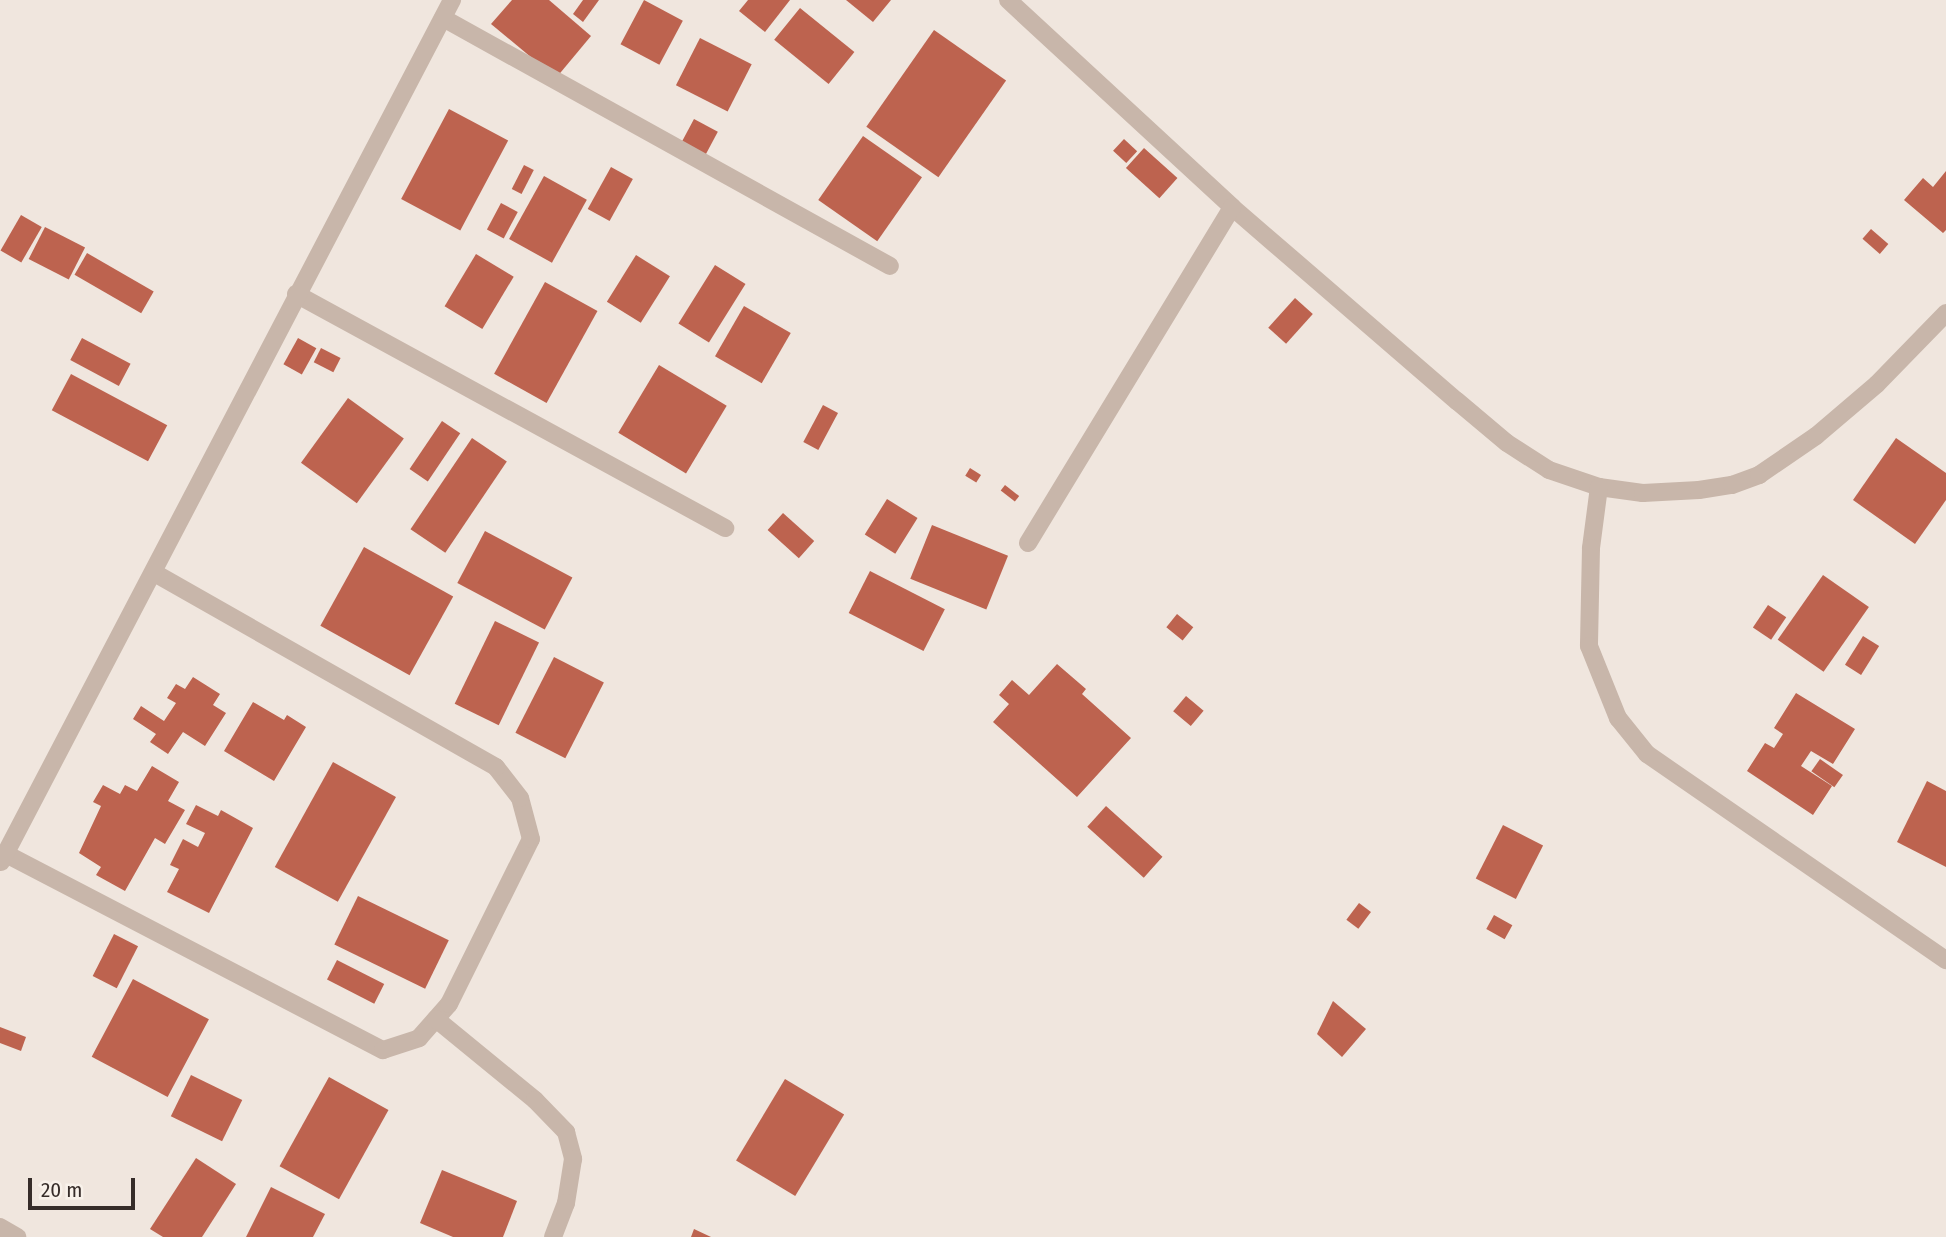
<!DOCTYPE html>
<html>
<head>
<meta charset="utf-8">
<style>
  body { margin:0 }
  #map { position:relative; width:1946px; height:1237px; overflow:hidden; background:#f0e6de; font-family:"Fira Sans Condensed",sans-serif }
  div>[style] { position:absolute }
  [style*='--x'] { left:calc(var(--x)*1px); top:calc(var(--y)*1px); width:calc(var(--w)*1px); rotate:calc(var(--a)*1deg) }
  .building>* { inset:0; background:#bd634f; transform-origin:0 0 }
  .minor>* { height:18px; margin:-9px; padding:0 9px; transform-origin:9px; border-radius:9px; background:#c8b6aa }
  span { translate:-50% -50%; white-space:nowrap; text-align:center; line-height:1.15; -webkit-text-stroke:5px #f8f1ea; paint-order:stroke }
  .scale { position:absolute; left:28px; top:1178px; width:107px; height:32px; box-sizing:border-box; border:4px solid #362c29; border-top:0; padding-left:9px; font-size:21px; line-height:24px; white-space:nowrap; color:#362c29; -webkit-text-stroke:5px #f8f1ea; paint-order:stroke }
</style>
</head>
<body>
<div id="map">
  <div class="building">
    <div style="clip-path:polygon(512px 0,549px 0,591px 36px,556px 78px,491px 24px)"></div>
    <div style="clip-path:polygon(583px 0,599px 0,583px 22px,573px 14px)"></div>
    <div style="left:644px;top:0;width:44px;height:50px;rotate:28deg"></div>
    <div style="clip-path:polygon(748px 0,790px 0,765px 32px,739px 11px)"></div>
    <div style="clip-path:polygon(846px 0,891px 0,873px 22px)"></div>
    <div style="left:800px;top:8px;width:70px;height:41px;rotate:39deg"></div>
    <div style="left:934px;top:30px;width:88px;height:118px;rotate:35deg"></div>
    <div style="left:700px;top:38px;width:58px;height:53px;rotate:27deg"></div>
    <div style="left:449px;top:109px;width:67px;height:102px;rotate:28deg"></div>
    <div style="left:694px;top:119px;width:27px;height:29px;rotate:28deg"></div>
    <div style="left:863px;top:136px;width:72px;height:78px;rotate:35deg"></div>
    <div style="left:1124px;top:139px;width:18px;height:16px;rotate:43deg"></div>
    <div style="left:1144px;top:148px;width:45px;height:27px;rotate:42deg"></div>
    <div style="left:524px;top:165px;width:11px;height:27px;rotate:27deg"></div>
    <div style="left:611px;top:167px;width:25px;height:48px;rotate:29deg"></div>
    <div style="clip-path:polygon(1946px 171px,1946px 230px,1943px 233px,1904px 200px,1923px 178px,1933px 187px)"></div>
    <div style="left:544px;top:176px;width:49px;height:72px;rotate:29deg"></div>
    <div style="left:501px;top:203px;width:19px;height:30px;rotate:28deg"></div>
    <div style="left:21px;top:215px;width:24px;height:41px;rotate:30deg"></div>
    <div style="left:45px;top:227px;width:45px;height:36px;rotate:27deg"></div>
    <div style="left:1871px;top:229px;width:23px;height:13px;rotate:41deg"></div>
    <div style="left:87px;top:253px;width:77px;height:25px;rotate:30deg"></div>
    <div style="left:476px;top:254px;width:44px;height:61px;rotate:31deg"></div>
    <div style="left:636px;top:255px;width:40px;height:55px;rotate:32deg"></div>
    <div style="left:715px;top:265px;width:36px;height:69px;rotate:32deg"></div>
    <div style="left:545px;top:282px;width:60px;height:105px;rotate:29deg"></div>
    <div style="left:1295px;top:298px;width:24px;height:40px;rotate:42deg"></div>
    <div style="left:744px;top:306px;width:54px;height:58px;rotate:30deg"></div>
    <div style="left:82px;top:338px;width:55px;height:25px;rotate:28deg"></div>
    <div style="left:298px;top:338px;width:21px;height:30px;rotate:29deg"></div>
    <div style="left:321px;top:348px;width:22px;height:16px;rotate:27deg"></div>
    <div style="left:659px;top:365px;width:79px;height:79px;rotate:31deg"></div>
    <div style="left:71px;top:374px;width:109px;height:41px;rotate:28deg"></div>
    <div style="left:348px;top:398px;width:69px;height:80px;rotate:36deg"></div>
    <div style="left:823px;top:405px;width:17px;height:42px;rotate:28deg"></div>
    <div style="left:442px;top:421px;width:22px;height:58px;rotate:34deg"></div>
    <div style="left:472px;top:438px;width:42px;height:110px;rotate:34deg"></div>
    <div style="clip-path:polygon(1896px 438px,1946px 473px,1946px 500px,1915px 544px,1853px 500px)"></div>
    <div style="left:970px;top:468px;width:13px;height:9px;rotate:32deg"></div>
    <div style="left:1005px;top:485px;width:18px;height:7px;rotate:38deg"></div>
    <div style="left:887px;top:499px;width:36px;height:42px;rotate:32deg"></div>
    <div style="left:783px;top:513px;width:42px;height:23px;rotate:42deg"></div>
    <div style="left:932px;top:525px;width:82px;height:58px;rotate:22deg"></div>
    <div style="left:485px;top:531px;width:99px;height:59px;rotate:28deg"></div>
    <div style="left:364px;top:547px;width:102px;height:90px;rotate:29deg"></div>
    <div style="left:870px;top:571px;width:84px;height:47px;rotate:27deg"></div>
    <div style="left:1823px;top:575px;width:56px;height:79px;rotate:35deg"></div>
    <div style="left:1768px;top:605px;width:22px;height:27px;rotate:34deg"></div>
    <div style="left:1177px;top:614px;width:21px;height:17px;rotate:39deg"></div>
    <div style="left:495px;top:621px;width:49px;height:92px;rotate:26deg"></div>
    <div style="left:1863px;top:636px;width:19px;height:34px;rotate:32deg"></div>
    <div style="left:554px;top:657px;width:56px;height:85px;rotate:27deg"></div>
    <div style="clip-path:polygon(1057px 664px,1086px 689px,1082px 694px,1131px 738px,1077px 797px,993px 722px,1009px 704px,999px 695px,1012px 680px,1029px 695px)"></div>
    <div style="clip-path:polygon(193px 677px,220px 694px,213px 705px,226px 713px,205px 746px,183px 732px,168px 754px,150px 742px,156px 734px,133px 719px,141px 706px,164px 721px,176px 703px,167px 698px,176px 684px,185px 689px)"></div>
    <div style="clip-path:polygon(1796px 693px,1855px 729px,1833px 764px,1811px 751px,1801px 766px,1832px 786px,1813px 815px,1747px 771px,1765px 743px,1774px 748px,1783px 734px,1774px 728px)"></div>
    <div style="left:1186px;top:696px;width:23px;height:20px;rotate:40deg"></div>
    <div style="clip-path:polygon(253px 702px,284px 720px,287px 715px,306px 727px,274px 781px,224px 751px)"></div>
    <div style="left:1820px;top:759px;width:28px;height:15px;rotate:35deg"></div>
    <div style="left:333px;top:762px;width:72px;height:120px;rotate:29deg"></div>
    <div style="clip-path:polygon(152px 766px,179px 782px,168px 801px,185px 810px,165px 844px,155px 838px,125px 891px,96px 875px,101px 867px,79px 853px,101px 806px,93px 802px,103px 785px,120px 794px,125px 785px,137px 791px)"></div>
    <div style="clip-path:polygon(1927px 781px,1946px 791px,1946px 867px,1897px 842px)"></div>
    <div style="clip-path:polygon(196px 805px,218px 816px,221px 810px,253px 828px,209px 913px,167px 892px,179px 869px,170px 865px,183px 839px,198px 847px,205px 833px,186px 824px)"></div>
    <div style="left:1106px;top:806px;width:76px;height:28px;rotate:42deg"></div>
    <div style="left:1503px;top:825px;width:45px;height:60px;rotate:27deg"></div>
    <div style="left:358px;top:896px;width:101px;height:54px;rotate:26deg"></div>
    <div style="left:1359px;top:903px;width:15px;height:21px;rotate:37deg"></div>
    <div style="left:1494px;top:915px;width:21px;height:16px;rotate:29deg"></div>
    <div style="left:114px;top:934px;width:27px;height:47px;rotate:27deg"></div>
    <div style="left:337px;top:960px;width:53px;height:22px;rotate:27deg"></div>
    <div style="left:133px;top:979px;width:86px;height:88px;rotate:28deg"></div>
    <div style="clip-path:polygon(1333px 1001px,1366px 1029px,1342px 1057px,1317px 1034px)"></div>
    <div style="clip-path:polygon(0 1027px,26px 1037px,21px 1051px,0 1043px)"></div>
    <div style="left:191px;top:1075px;width:57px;height:46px;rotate:26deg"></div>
    <div style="left:329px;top:1077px;width:68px;height:102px;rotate:29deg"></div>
    <div style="left:785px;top:1079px;width:69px;height:95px;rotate:31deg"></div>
    <div style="clip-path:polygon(196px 1158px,236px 1184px,202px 1237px,163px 1237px,150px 1229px)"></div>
    <div style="clip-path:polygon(442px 1170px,517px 1201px,503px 1237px,453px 1237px,420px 1223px)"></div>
    <div style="clip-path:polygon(271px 1187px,325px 1214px,313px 1237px,246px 1237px)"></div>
    <div style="clip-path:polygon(694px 1229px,711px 1237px,691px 1237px)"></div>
  </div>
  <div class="minor">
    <div style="--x:1008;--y:0;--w:305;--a:42.7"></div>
    <div style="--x:1232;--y:207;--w:297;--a:40.8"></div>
    <div style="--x:1457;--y:401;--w:65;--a:40"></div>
    <div style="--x:1507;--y:443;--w:50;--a:32.7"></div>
    <div style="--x:1549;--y:470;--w:53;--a:18.8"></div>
    <div style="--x:1599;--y:487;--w:44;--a:7.8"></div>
    <div style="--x:1643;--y:493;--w:56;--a:-3.1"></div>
    <div style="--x:1699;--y:490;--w:33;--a:-9"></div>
    <div style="--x:1732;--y:485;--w:29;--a:-20"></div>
    <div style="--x:1759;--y:475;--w:69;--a:-34.4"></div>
    <div style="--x:1816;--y:436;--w:80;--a:-40.4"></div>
    <div style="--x:1877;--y:384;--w:99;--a:-45.8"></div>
    <div style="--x:443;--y:18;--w:511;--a:29.02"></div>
    <div style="--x:296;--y:294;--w:489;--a:28.6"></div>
    <div style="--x:1599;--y:487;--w:62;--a:97.5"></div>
    <div style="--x:1591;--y:548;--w:98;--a:91.2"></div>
    <div style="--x:1589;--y:646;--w:78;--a:68.1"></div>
    <div style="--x:1618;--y:718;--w:46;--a:51.1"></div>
    <div style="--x:1647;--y:754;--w:363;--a:34.6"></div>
    <div style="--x:1028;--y:543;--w:393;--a:-58.7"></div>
    <div style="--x:6;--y:854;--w:425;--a:27.5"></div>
    <div style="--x:383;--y:1050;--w:38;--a:-18"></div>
    <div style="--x:419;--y:1038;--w:45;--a:-48.6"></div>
    <div style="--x:449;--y:1004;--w:184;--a:-63.6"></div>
    <div style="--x:531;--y:839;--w:42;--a:-105"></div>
    <div style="--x:520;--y:798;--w:39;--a:-128"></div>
    <div style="--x:496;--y:767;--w:393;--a:-150.4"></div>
    <div style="--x:1;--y:862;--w:973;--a:-62.38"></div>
    <div style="--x:436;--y:1019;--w:128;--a:39.3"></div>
    <div style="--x:535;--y:1100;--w:45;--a:45.9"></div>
    <div style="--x:566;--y:1132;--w:28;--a:75"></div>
    <div style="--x:573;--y:1159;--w:45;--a:99"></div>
    <div style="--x:566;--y:1203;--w:36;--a:111"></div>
    <div style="--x:0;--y:1227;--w:20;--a:30"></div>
  </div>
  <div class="scale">20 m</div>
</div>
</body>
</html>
